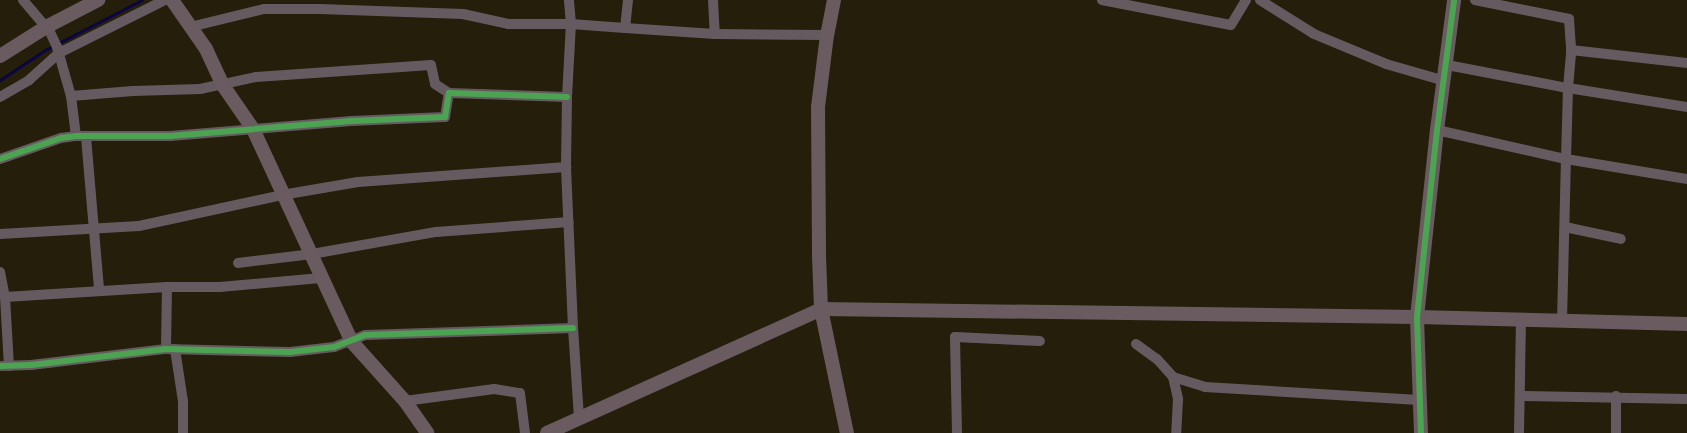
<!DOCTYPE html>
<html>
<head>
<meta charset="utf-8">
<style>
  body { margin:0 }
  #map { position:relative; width:1687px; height:433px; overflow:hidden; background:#241e0a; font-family:"Golos Text",sans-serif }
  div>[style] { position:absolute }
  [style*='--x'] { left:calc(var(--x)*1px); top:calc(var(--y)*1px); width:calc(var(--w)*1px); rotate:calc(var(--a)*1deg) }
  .stream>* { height:3px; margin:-1.5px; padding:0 1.5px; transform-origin:1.5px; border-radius:1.5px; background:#0b0642 }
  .street>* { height:10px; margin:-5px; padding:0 5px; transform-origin:5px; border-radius:5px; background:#665a61 }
  .secondary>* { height:14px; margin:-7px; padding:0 7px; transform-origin:7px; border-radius:7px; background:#695b60 }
  .cycleway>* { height:6px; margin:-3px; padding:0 3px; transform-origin:3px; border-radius:3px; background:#4ca352 }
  span { translate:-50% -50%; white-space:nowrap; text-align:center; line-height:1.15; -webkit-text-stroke:5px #241b01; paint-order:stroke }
</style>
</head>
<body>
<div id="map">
  <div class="stream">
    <div style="--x:0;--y:80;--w:54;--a:-33.7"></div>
    <div style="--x:45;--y:50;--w:109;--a:-27.3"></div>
  </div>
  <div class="street">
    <div style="--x:23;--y:0;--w:42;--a:49.8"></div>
    <div style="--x:50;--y:32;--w:17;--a:65"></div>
    <div style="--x:57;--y:47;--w:51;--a:74.1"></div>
    <div style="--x:71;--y:96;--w:62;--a:-4.6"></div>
    <div style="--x:133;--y:91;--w:67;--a:-1.7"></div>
    <div style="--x:200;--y:89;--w:57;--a:-12.1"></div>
    <div style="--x:256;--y:77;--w:175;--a:-3.9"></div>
    <div style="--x:431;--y:65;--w:19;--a:78"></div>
    <div style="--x:435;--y:84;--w:17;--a:33"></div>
    <div style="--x:628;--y:0;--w:28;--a:96"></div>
    <div style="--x:625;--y:28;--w:90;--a:3.8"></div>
    <div style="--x:715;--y:34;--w:112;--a:0.5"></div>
    <div style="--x:713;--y:0;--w:34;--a:87"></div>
    <div style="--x:1102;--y:0;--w:131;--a:11"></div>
    <div style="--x:1231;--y:25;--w:29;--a:-59"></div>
    <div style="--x:1260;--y:0;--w:64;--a:32.2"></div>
    <div style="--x:1314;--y:34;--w:78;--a:22.6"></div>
    <div style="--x:1386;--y:64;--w:61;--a:16.1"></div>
    <div style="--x:1475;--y:0;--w:96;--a:11.4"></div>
    <div style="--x:1569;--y:19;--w:31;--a:86"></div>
    <div style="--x:190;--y:27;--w:76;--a:-13.7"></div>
    <div style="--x:264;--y:9;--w:56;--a:0"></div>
    <div style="--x:320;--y:9;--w:143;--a:2"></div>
    <div style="--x:463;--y:14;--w:46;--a:12.5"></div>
    <div style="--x:508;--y:24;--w:63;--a:0"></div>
    <div style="--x:571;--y:24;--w:24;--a:-95"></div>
    <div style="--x:1447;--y:65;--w:123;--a:10.8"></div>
    <div style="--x:1568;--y:88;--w:38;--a:-85"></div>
    <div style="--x:1571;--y:50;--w:117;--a:6.4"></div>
    <div style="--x:71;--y:96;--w:40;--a:82.9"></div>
    <div style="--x:0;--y:97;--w:34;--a:-30"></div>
    <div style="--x:29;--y:80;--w:40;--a:-42"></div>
    <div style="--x:59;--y:53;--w:119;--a:-26.6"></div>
    <div style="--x:1437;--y:130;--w:132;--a:12.7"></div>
    <div style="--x:1566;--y:159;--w:71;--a:-88.4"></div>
    <div style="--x:1568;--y:88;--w:121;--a:9.1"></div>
    <div style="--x:86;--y:137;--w:154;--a:85.1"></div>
    <div style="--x:0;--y:159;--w:65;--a:-19"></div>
    <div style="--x:61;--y:138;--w:15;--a:-8"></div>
    <div style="--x:76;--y:136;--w:94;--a:0"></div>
    <div style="--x:170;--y:136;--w:182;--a:-4.7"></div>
    <div style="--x:351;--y:121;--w:94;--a:-2.4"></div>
    <div style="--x:445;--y:117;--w:24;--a:-81"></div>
    <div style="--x:449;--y:93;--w:118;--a:1.9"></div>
    <div style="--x:1565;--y:227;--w:57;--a:12.1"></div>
    <div style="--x:0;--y:234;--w:139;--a:-3.3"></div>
    <div style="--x:139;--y:226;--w:146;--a:-12.2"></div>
    <div style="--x:282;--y:195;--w:77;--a:-9.7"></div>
    <div style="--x:358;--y:182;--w:209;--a:-4.1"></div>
    <div style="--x:238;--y:263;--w:75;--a:-6.9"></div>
    <div style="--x:312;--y:254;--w:126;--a:-10.1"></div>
    <div style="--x:436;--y:232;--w:133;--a:-4.3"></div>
    <div style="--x:0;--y:272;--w:25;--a:79"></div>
    <div style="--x:5;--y:297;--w:69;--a:86.7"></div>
    <div style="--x:5;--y:297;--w:162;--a:-3.5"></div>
    <div style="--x:167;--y:287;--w:53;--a:0"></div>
    <div style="--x:220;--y:287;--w:101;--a:-5.1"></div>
    <div style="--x:1562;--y:321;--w:162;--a:-88.6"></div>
    <div style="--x:1566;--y:159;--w:123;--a:9.4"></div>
    <div style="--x:1136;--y:344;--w:26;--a:36"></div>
    <div style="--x:1157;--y:359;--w:24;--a:48"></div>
    <div style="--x:1173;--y:377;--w:23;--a:77"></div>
    <div style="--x:1178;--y:399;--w:34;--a:93"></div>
    <div style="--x:166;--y:349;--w:62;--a:-89.1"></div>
    <div style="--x:175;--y:349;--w:53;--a:81.3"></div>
    <div style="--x:183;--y:401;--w:32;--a:90"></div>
    <div style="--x:0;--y:366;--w:31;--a:-2"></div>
    <div style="--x:31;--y:365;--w:136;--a:-6.8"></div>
    <div style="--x:166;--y:349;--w:124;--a:1.4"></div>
    <div style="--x:290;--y:352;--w:44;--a:-6.5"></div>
    <div style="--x:334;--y:347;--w:33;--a:-21"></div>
    <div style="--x:365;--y:335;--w:208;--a:-1.9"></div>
    <div style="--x:1173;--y:377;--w:34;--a:17"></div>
    <div style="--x:1205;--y:387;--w:214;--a:3.5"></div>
    <div style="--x:1520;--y:396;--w:167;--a:1"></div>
    <div style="--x:405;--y:401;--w:90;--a:-7.7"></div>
    <div style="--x:494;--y:389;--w:26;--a:9"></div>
    <div style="--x:520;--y:393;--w:40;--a:82.9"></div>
    <div style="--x:579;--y:418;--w:90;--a:-93.8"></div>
    <div style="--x:573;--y:328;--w:161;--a:-92.5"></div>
    <div style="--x:566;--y:167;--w:70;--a:-89.2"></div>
    <div style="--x:567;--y:97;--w:73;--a:-86.9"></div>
    <div style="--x:571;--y:24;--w:54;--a:4.2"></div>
    <div style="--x:957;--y:433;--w:96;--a:-91.2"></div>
    <div style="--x:955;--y:337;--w:85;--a:2.7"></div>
    <div style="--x:1519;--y:433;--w:113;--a:-89"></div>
    <div style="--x:1616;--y:433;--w:37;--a:-90"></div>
  </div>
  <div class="secondary">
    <div style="--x:172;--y:0;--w:60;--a:55.2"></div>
    <div style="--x:206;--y:49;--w:38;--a:65"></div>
    <div style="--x:222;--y:84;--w:55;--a:55.4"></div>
    <div style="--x:253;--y:129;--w:235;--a:65.1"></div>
    <div style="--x:352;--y:342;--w:79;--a:48.1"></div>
    <div style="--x:405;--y:401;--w:39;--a:55"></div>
    <div style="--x:834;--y:0;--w:36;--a:101"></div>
    <div style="--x:827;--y:35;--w:73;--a:97.1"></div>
    <div style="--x:818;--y:107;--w:149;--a:89.6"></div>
    <div style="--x:819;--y:256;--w:53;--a:87.8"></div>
    <div style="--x:821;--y:309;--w:127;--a:78.2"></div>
    <div style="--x:0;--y:56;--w:54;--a:-32.2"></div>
    <div style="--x:46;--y:27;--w:59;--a:-27.4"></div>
    <div style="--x:547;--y:433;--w:301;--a:-24.3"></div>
    <div style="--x:821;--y:309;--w:596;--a:0.77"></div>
    <div style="--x:1417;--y:317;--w:270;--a:1.5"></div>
    <div style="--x:1421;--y:433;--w:116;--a:-92"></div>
    <div style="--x:1417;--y:317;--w:188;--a:-83.9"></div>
    <div style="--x:1437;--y:130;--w:131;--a:-82.5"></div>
  </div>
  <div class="cycleway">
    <div style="--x:0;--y:159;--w:65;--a:-19"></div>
    <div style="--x:61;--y:138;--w:15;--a:-8"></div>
    <div style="--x:76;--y:136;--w:94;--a:0"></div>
    <div style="--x:170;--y:136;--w:182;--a:-4.7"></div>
    <div style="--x:351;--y:121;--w:94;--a:-2.4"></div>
    <div style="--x:445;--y:117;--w:24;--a:-81"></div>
    <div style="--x:449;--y:93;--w:118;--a:1.9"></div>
    <div style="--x:0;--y:366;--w:31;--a:-2"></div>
    <div style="--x:31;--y:365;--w:136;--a:-6.8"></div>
    <div style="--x:166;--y:349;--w:124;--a:1.4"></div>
    <div style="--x:290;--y:352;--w:44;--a:-6.5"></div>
    <div style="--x:334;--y:347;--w:33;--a:-21"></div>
    <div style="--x:365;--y:335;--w:208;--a:-1.9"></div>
    <div style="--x:1421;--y:433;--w:116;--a:-92"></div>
    <div style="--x:1417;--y:317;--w:188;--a:-83.9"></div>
    <div style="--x:1437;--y:130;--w:131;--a:-82.5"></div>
  </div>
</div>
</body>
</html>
